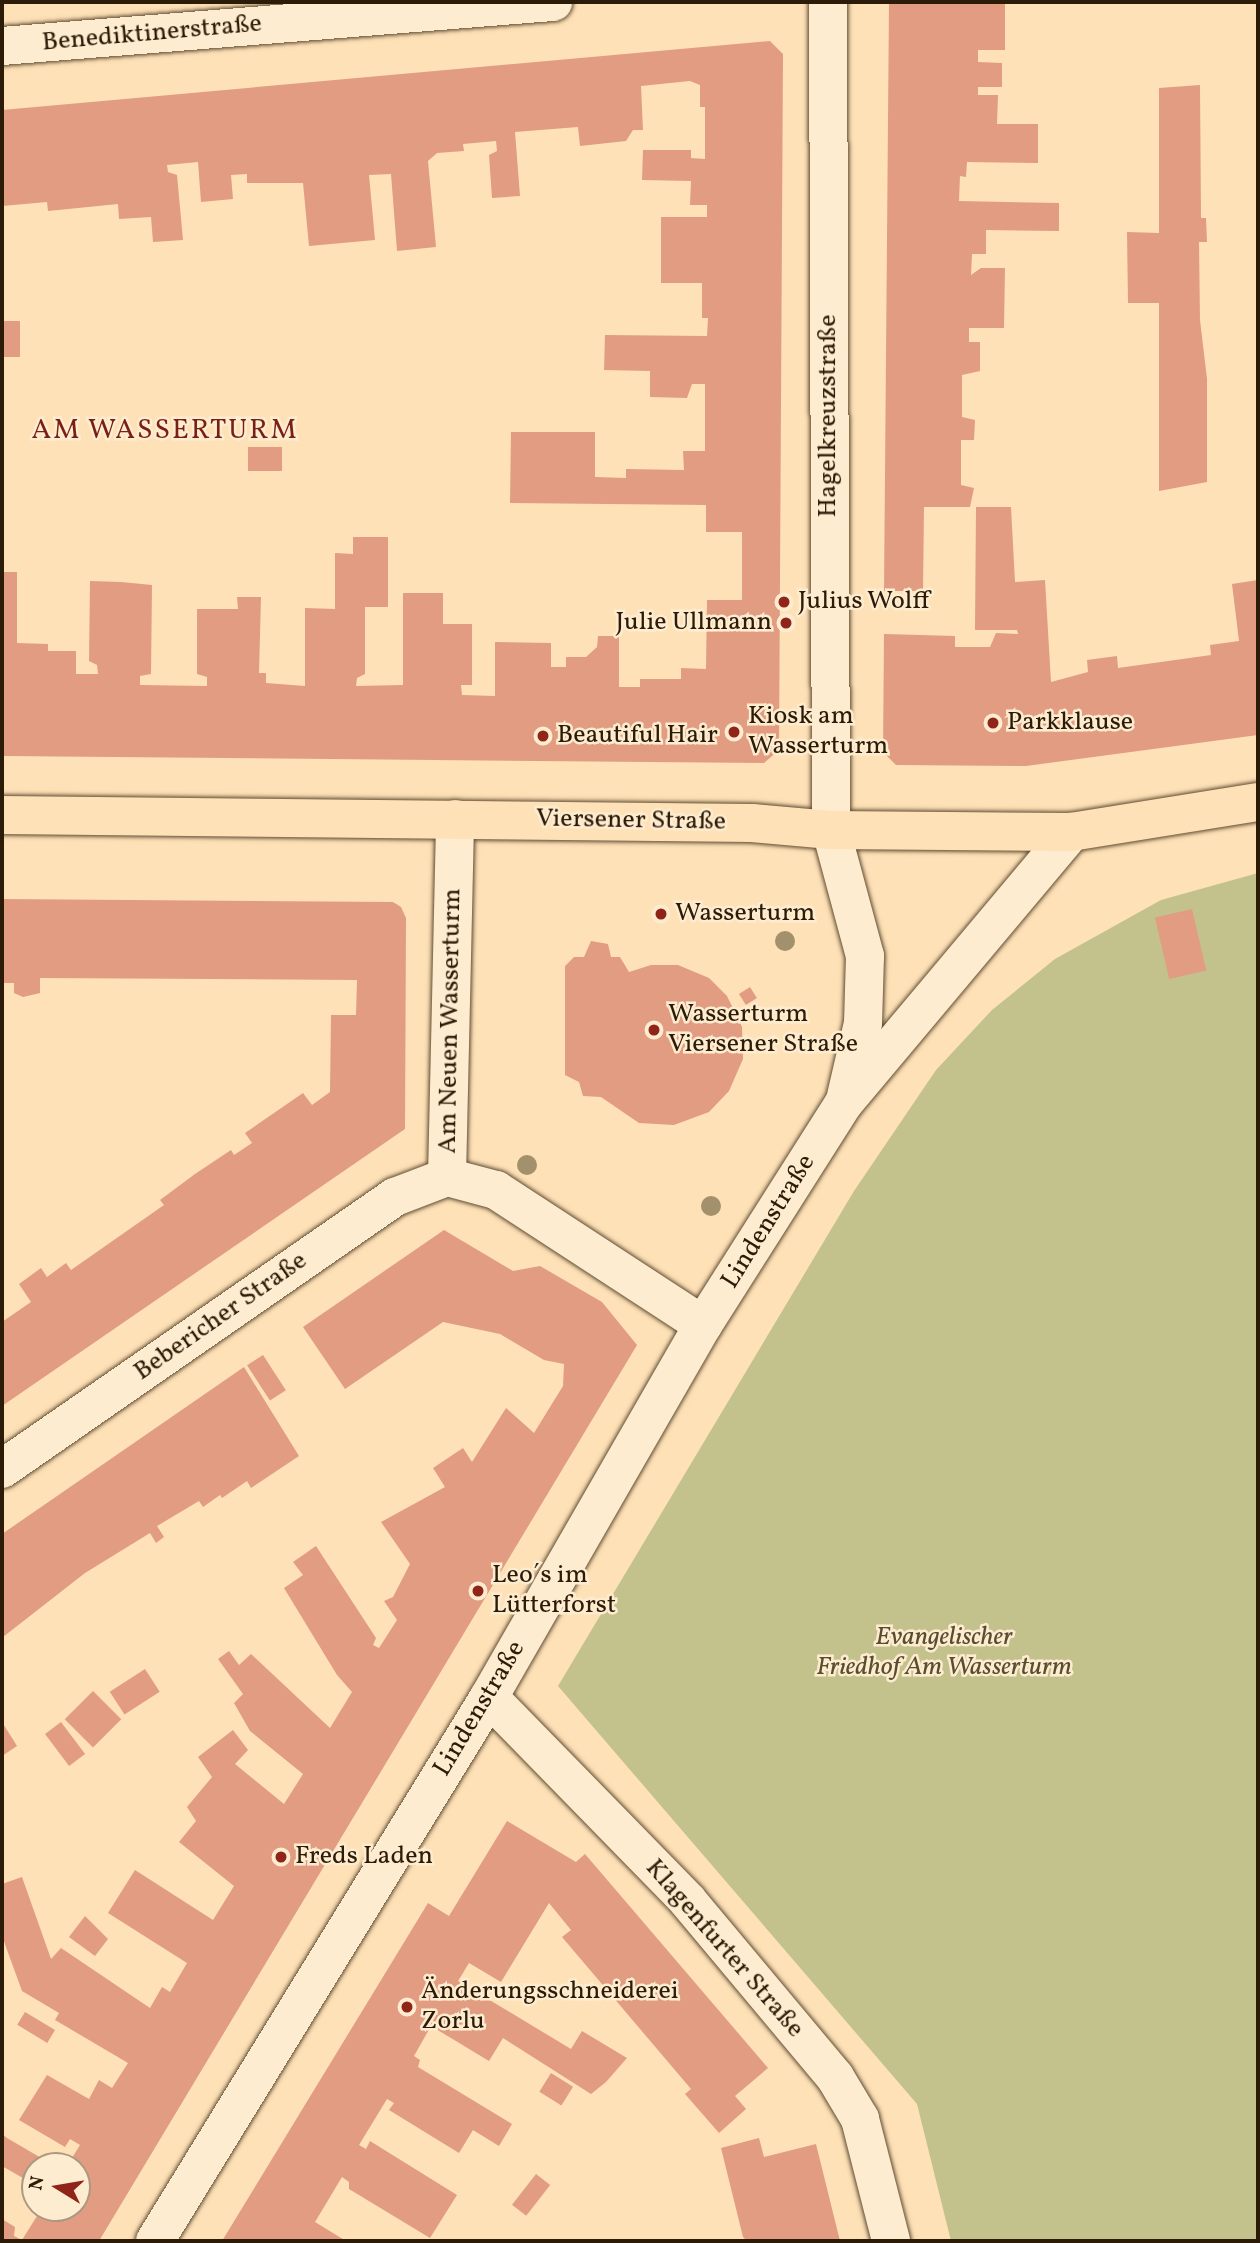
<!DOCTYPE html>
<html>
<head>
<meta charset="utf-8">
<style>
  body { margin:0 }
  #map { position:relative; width:1260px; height:2243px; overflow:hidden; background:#fee1b6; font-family:Vollkorn,serif }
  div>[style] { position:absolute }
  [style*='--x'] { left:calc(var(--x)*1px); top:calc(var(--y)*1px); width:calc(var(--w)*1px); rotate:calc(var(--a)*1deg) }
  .green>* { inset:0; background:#c3c28c }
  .building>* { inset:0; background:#e19c82; transform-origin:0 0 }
  .roads { filter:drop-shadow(0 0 2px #604c33) drop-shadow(0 0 2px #604c33) }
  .minor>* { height:38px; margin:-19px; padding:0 19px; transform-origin:19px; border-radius:19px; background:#feecd0 }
  .major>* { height:38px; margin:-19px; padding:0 19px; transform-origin:19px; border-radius:19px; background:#fee1b6 }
  .trees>* { width:20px; height:20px; margin:-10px; border-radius:50%; background:#a3906c }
  .dots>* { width:19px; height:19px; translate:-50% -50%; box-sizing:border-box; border:4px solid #feecd0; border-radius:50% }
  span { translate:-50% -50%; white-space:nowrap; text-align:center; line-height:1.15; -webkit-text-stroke:5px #feecd0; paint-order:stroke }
  .street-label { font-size:26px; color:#2c1b07 }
  .poi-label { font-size:26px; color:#2c1b07 }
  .left { translate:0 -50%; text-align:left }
  .right { translate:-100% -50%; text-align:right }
  .park-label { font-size:26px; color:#594d2f; font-style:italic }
  .neighbourhood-label { font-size:28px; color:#7a1f14; letter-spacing:2px }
  .frame { position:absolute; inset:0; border:4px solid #2c1b07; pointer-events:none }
  .north { position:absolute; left:21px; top:2152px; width:70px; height:70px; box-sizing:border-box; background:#feecd0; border:2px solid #aa9880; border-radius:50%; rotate:281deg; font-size:19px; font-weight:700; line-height:28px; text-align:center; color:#2c1b07 }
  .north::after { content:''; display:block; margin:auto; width:24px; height:32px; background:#8f2418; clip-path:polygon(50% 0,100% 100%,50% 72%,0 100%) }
</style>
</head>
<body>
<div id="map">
  <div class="green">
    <div style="clip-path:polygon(1258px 873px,1258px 2241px,951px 2241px,917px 2104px,558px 1686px,854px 1191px,936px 1070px,992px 1010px,1055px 959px,1161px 900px)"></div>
  </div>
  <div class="building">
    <div style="clip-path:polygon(889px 2px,1005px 2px,1005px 50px,978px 50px,978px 62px,1002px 63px,1002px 87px,978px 87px,978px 95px,998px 95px,997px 124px,1038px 124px,1038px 163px,967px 162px,966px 177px,960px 176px,959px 201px,1059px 203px,1059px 231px,986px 230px,986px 254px,972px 254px,971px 275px,981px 268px,1005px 268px,1004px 328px,969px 328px,969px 342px,980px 342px,980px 371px,962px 375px,962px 417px,975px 420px,974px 440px,961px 440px,961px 485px,974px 488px,970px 507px,924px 507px,923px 591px,884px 591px)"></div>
    <div style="clip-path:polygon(770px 41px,783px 54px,779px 750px,764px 763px,2px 756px,2px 572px,17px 572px,17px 643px,48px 644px,48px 651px,76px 651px,76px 674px,98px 674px,97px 665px,89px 661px,90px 581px,121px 582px,152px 585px,151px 674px,140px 676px,140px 685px,207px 686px,207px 677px,197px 674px,197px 609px,238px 609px,237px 597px,261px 597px,259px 673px,266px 673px,266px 683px,305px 686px,305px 608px,335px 609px,335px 553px,353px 554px,353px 537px,388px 537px,388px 607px,365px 607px,365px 674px,357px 678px,356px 686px,403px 685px,403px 593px,443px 593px,443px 624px,472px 624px,472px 685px,461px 685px,462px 695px,495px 696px,495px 642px,551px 643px,551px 667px,566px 667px,566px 657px,586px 657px,597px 647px,598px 636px,619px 636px,619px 687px,640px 687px,640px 679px,681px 679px,681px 668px,706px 669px,707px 600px,742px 600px,742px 532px,706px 532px,706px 505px,510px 503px,511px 432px,595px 432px,595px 477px,626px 478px,626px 469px,684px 470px,683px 451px,705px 451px,705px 384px,692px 384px,687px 398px,650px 397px,650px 371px,604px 370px,605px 335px,707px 336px,708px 318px,702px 318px,702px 283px,661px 283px,661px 217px,707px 217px,707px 205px,690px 205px,691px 181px,642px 180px,643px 150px,691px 150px,691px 158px,705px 159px,705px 107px,700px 107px,700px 85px,690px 81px,641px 86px,643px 130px,633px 130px,626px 141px,580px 146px,578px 127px,515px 132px,520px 196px,492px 198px,489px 155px,497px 151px,496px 141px,463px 144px,464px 151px,437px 153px,428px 161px,436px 247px,397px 251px,391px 174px,369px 175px,375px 240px,309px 246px,303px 183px,247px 183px,247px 174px,231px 175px,233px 199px,201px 202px,198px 162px,167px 165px,168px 172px,177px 175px,183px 240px,153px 242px,151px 217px,119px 219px,118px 204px,48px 211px,47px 202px,2px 206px,2px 110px)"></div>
    <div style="clip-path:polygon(1200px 85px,1201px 218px,1206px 218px,1207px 242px,1199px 242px,1200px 320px,1207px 379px,1207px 482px,1159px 491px,1159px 303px,1128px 303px,1127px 232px,1159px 233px,1159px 88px)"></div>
    <div style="left:2px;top:321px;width:18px;height:36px"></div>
    <div style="left:248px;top:447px;width:34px;height:24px"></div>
    <div style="clip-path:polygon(976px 507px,1011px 507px,1015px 582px,1045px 580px,1051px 682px,1088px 672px,1087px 660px,1117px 656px,1118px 668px,1211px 655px,1210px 645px,1239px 641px,1232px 584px,1258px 580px,1258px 735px,1026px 766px,896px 765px,883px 752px,884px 634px,955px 636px,955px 647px,990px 647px,996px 633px,1018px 634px,1017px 630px,975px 630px)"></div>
    <div style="clip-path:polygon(2px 899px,393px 902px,401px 907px,406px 918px,405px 1129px,2px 1406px,2px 1322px,31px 1302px,19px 1284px,41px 1268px,47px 1277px,66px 1263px,71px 1270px,164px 1205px,160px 1200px,195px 1174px,231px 1150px,234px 1155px,252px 1143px,245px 1133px,303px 1093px,312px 1105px,330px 1092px,331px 1015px,356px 1015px,357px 980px,40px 978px,40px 993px,23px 997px,14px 993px,14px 983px,2px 983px)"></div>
    <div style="left:1192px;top:909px;width:63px;height:38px;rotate:77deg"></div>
    <div style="clip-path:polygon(591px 941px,608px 944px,611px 957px,620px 957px,629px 972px,651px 965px,678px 965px,709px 978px,727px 996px,742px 1027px,743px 1059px,729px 1091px,709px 1112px,674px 1125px,639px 1123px,601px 1097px,583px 1096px,579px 1082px,565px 1075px,565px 966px,574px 957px,584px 957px)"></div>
    <div style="left:750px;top:987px;width:13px;height:13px;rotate:58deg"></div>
    <div style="clip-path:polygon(444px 1230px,513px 1271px,540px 1266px,602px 1302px,637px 1345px,99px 2241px,2px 2241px,2px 2219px,15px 2227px,14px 2236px,22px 2240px,42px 2208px,77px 2208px,77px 2166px,67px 2166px,80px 2145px,70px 2139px,65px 2147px,19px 2120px,47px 2075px,89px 2099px,99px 2080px,112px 2088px,128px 2063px,55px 2020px,59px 2013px,22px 1991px,2px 1936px,2px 1884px,22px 1877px,51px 1959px,61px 1948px,150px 2008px,162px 1987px,170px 1992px,187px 1963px,108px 1913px,135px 1870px,213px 1920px,234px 1886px,179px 1842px,196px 1821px,187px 1807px,212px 1777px,198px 1757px,233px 1730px,248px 1750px,235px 1764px,284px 1804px,303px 1774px,250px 1731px,234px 1703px,243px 1694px,218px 1659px,229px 1651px,239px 1665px,251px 1654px,330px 1728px,352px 1692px,337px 1675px,284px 1588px,303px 1575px,293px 1562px,316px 1546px,376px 1638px,373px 1645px,379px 1648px,397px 1620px,384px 1601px,393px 1597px,410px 1564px,381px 1522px,445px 1487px,433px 1468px,463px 1448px,472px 1462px,506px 1408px,534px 1433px,563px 1386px,564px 1364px,544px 1360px,500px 1334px,443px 1322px,345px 1389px,303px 1327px)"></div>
    <div style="left:263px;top:1355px;width:42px;height:19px;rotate:57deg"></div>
    <div style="clip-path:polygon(244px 1367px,299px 1456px,251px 1488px,247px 1481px,222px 1498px,220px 1495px,203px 1507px,199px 1501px,157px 1526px,164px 1537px,156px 1543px,150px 1533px,85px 1573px,3px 1637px,2px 1534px)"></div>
    <div style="left:145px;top:1669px;width:27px;height:42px;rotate:57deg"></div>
    <div style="left:93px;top:1691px;width:40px;height:40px;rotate:45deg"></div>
    <div style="clip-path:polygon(2px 1722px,17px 1746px,2px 1756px)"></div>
    <div style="left:61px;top:1722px;width:40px;height:20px;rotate:53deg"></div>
    <div style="clip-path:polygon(507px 1821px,576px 1862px,585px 1854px,768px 2068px,735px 2096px,746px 2109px,719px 2133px,685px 2094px,691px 2089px,562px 1937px,571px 1930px,549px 1903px,501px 1982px,469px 1963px,458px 1981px,571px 2049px,582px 2031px,627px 2058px,606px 2082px,591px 2094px,503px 2038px,489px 2061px,431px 2026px,414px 2056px,420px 2060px,418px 2067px,512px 2124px,499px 2146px,473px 2130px,459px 2153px,389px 2110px,394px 2103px,387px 2099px,359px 2145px,366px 2149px,370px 2141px,457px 2195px,430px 2238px,349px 2189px,349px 2182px,342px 2177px,315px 2222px,346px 2241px,222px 2241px,428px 1903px,449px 1916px)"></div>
    <div style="clip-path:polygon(85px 1916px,108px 1939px,95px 1956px,69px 1937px)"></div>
    <div style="left:25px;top:2012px;width:35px;height:15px;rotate:31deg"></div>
    <div style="left:551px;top:2073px;width:26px;height:22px;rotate:32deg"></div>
    <div style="clip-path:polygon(2px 2134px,7px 2138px,55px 2166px,35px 2166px,35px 2185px,2px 2166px)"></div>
    <div style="clip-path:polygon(759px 2138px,764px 2157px,816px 2144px,840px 2241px,747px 2241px,743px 2237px,721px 2148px)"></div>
    <div style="left:536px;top:2174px;width:18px;height:39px;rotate:38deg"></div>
  </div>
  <div class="roads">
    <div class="minor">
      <div style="--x:828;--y:2;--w:828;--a:89.79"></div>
      <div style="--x:831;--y:830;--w:131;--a:74.9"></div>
      <div style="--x:865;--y:956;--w:67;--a:91.7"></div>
      <div style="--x:863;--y:1023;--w:75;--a:103.1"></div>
      <div style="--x:2;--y:46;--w:553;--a:-4.57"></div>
      <div style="--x:447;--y:1177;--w:358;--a:-88.7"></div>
      <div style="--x:447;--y:1177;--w:51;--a:14.9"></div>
      <div style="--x:496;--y:1190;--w:247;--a:33.1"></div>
      <div style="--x:2;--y:1469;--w:478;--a:-34.7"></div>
      <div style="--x:395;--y:1197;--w:56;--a:-21"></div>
      <div style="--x:489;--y:1697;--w:284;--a:45.7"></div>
      <div style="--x:687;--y:1900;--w:231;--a:50.1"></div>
      <div style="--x:835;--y:2077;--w:49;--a:59.2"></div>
      <div style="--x:860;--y:2119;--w:126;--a:75.7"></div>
      <div style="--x:155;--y:2241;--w:638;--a:-58.45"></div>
      <div style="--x:489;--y:1697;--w:429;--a:-60.1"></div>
      <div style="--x:703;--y:1325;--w:263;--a:-57.6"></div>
      <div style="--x:844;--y:1103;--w:354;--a:-50"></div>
    </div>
    <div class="major">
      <div style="--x:2;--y:815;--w:750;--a:0.61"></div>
      <div style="--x:752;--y:823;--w:79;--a:5.1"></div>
      <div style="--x:831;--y:830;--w:240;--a:0.5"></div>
      <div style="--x:1071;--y:832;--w:189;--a:-9.1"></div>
    </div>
  </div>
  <div class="trees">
    <div style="left:785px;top:941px"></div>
    <div style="left:527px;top:1165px"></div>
    <div style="left:711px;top:1206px"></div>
  </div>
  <div class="dots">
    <div style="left:784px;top:602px;background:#8f2418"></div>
    <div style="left:786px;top:623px;background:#8f2418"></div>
    <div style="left:993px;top:723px;background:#8f2418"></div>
    <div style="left:734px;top:732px;background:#8f2418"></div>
    <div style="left:543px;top:736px;background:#8f2418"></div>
    <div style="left:661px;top:914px;background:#8f2418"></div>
    <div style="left:654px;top:1030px;background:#8f2418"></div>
    <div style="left:478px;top:1591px;background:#8f2418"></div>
    <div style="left:281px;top:1857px;background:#8f2418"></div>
    <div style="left:407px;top:2007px;background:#8f2418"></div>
  </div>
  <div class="street-label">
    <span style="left:152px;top:34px;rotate:-5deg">Benediktinerstraße</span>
    <span style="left:829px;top:416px;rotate:-90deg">Hagelkreuzstraße</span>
    <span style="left:631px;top:821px;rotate:1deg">Viersener Straße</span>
    <span style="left:451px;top:1021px;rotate:-89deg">Am Neuen Wasserturm</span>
    <span style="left:769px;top:1222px;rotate:-58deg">Lindenstraße</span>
    <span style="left:221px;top:1317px;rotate:-35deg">Bebericher Straße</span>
    <span style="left:480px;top:1709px;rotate:-59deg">Lindenstraße</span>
    <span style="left:724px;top:1949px;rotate:49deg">Klagenfurter Straße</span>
  </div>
  <div class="poi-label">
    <span class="left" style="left:798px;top:602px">Julius Wolff</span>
    <span class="right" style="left:772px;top:623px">Julie Ullmann</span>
    <span class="left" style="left:748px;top:732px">Kiosk am<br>Wasserturm</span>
    <span class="left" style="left:1007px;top:723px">Parkklause</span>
    <span class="left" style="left:557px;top:736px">Beautiful Hair</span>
    <span class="left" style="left:675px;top:914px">Wasserturm</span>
    <span class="left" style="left:668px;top:1030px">Wasserturm<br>Viersener Straße</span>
    <span class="left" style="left:492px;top:1591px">Leo´s im<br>Lütterforst</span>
    <span class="left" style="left:295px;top:1857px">Freds Laden</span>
    <span class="left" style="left:421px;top:2007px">Änderungsschneiderei<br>Zorlu</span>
  </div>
  <div class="park-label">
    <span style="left:944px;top:1653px">Evangelischer<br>Friedhof Am Wasserturm</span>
  </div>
  <div class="neighbourhood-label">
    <span style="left:165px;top:431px">AM WASSERTURM</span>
  </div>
  <div class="frame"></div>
  <div class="north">N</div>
</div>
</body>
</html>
